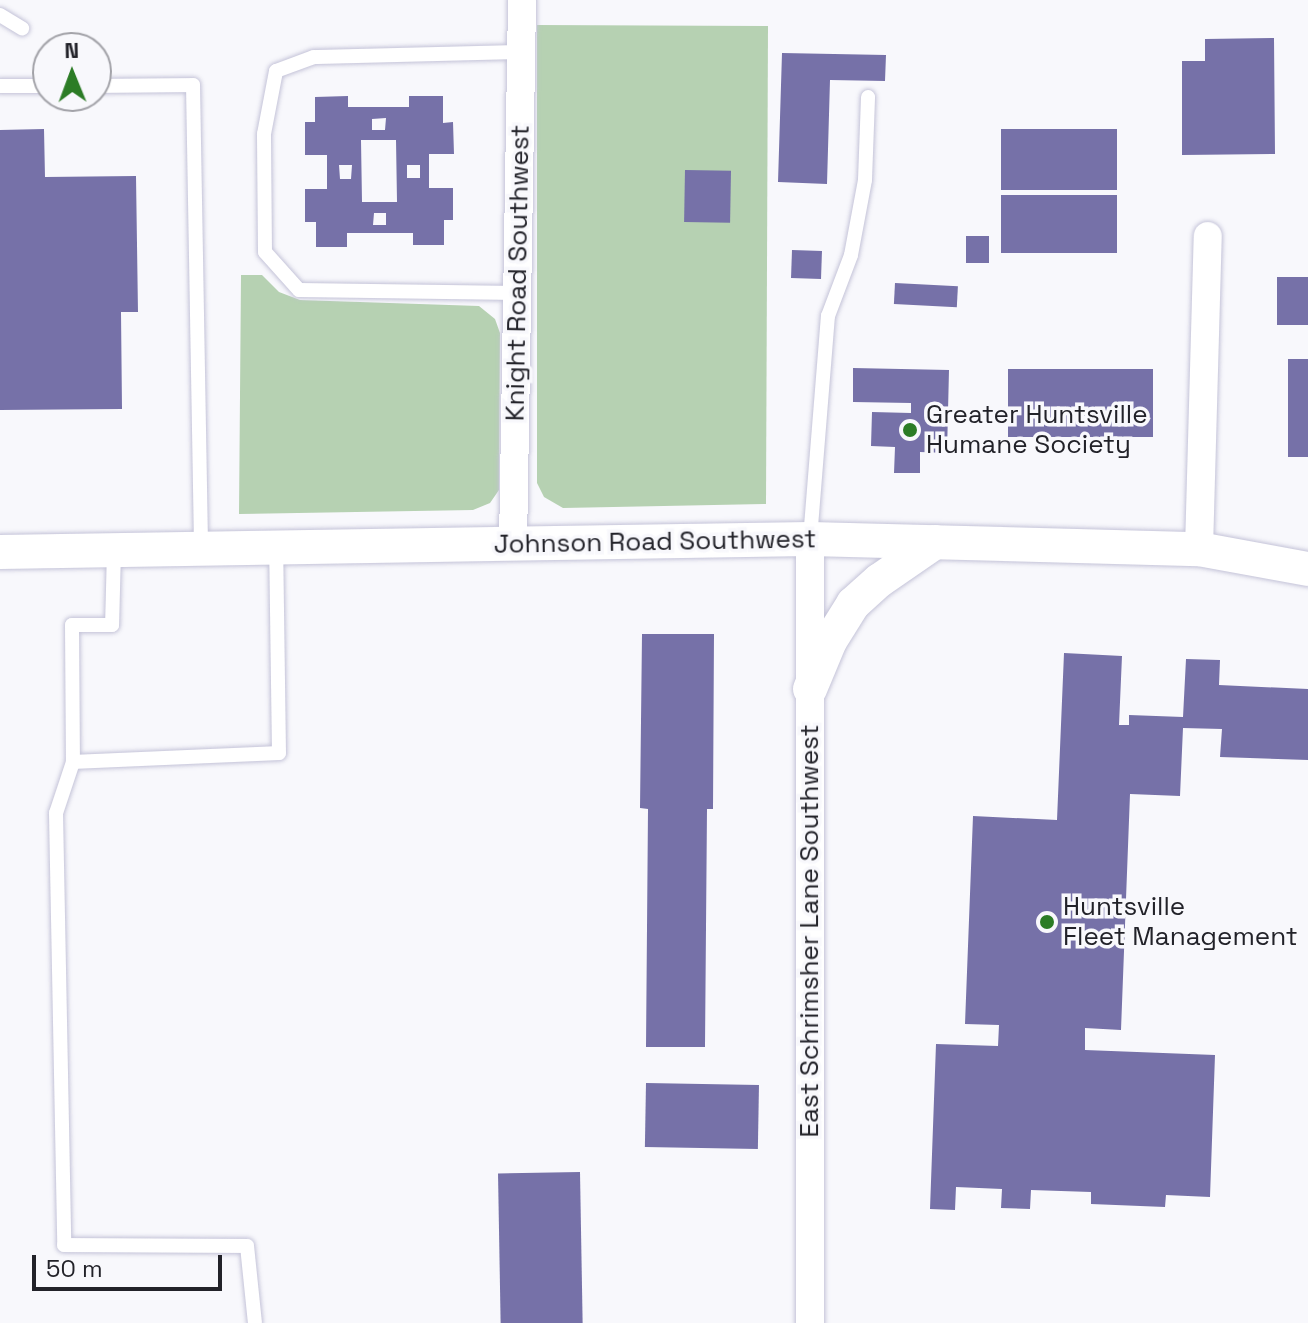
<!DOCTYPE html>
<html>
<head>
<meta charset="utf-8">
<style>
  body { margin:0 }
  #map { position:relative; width:1308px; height:1323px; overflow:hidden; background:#f8f8fc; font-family:"Space Grotesk",sans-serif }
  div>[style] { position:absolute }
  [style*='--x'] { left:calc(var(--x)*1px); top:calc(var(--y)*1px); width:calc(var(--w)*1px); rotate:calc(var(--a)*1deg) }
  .green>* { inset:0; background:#b6d1b2 }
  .building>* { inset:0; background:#7671a8; transform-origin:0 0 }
  .roads { filter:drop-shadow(0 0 2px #c4c3d8) drop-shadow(0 0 2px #c4c3d8) }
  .service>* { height:14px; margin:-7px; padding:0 7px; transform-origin:7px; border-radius:7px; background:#fff }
  .minor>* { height:28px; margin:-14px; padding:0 14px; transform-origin:14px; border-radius:14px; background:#fff }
  .tertiary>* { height:34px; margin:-17px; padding:0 17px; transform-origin:17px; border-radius:17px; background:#fff }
  .dots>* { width:22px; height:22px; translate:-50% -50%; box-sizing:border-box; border:4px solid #f8f8fc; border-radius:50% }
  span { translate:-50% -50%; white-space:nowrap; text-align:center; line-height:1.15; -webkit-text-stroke:7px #f8f8fc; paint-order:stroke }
  .street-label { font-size:26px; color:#222229 }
  .poi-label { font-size:26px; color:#222229 }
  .left { translate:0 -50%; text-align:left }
  .north { position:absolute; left:32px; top:32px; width:80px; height:80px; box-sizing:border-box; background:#f8f8fc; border:2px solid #a2a2a8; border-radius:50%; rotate:359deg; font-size:22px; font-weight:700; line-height:32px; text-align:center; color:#222229 }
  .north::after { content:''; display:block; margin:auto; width:28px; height:36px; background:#2c7c26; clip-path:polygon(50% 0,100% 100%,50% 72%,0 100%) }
  .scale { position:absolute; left:32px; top:1255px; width:190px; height:36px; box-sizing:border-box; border:4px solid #222229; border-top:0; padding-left:10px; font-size:24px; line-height:28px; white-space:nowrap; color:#222229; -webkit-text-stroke:6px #f8f8fc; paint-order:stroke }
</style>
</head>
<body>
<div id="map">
  <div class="green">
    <div style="clip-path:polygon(537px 25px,768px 26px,766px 504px,563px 508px,544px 497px,537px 483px)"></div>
    <div style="clip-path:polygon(241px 275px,262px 275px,279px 292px,300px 300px,479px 306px,495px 319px,500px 333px,499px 490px,490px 503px,473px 510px,239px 514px)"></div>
  </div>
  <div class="building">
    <div style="clip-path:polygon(1274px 38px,1275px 154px,1182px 155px,1182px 61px,1205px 61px,1205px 39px)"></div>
    <div style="clip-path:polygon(782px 53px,886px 55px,885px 81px,830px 80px,827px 184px,778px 182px)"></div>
    <div style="clip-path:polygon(evenodd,348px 96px,348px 107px,409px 107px,409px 96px,443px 96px,443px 123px,453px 122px,454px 154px,429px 154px,429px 188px,453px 188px,453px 220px,444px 220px,444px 245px,413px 245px,413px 233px,347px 233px,347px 247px,316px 247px,316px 222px,305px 222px,305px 189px,327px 189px,327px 155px,305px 155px,305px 122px,315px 122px,315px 97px,348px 96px,386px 118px,385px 130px,372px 130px,372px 119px,386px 118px,348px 96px,361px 140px,396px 140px,397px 202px,362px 202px,361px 140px,348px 96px,339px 165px,352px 165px,351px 179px,340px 179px,339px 165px,348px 96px,407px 165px,420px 165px,420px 178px,407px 178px,407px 165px,348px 96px,374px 213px,386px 213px,386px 225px,373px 225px,374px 213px)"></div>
    <div style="clip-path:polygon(44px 129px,45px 177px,136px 176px,138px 312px,121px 312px,122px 409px,0 410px,0 130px)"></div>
    <div style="left:1117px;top:129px;width:61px;height:116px;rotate:90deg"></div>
    <div style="left:685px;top:170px;width:46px;height:52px;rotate:1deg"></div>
    <div style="left:1117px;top:195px;width:58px;height:116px;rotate:90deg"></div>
    <div style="left:966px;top:236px;width:23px;height:27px"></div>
    <div style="left:792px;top:250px;width:30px;height:28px;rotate:2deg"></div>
    <div style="left:1277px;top:277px;width:31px;height:48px"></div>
    <div style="left:895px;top:283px;width:63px;height:21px;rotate:3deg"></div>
    <div style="left:1288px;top:359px;width:20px;height:98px"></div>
    <div style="clip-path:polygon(853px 368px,949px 370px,947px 453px,920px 452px,920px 473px,894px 473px,895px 447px,871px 446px,872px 412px,911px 413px,911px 403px,853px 402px)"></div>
    <div style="left:1153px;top:369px;width:68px;height:145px;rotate:90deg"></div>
    <div style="clip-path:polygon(642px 634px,714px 634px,713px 809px,707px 809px,705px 1047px,646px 1047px,648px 809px,640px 808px)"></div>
    <div style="clip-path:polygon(1064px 653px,1122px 656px,1119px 725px,1129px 725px,1129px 715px,1183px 717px,1186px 659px,1220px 660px,1219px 685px,1308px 689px,1308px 760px,1220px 757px,1222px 729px,1183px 728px,1180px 796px,1130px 794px,1121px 1030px,1085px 1028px,1085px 1050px,1215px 1055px,1210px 1197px,1166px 1195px,1165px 1207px,1091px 1204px,1091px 1192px,1031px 1190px,1030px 1209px,1001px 1208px,1002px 1189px,956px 1187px,955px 1210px,930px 1209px,936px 1044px,998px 1046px,999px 1025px,965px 1024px,973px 816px,1057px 820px)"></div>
    <div style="left:646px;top:1083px;width:113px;height:64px;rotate:1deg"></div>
    <div style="left:580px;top:1172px;width:151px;height:82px;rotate:89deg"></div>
  </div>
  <div class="roads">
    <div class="service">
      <div style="--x:0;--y:15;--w:26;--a:31"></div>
      <div style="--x:0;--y:86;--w:48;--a:0"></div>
      <div style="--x:96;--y:86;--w:97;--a:-0.6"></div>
      <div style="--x:193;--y:85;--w:463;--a:89"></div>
      <div style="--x:518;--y:293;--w:219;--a:-179.2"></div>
      <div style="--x:299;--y:290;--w:51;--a:-131.8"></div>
      <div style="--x:265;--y:252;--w:118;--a:-90.5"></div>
      <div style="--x:264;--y:134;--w:64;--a:-79.2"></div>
      <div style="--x:276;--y:71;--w:40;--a:-20.2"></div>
      <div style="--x:314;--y:57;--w:207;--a:-1.4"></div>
      <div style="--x:810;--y:539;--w:224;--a:-85.4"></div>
      <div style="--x:828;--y:316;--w:65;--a:-69.3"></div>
      <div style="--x:851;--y:255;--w:76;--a:-79.4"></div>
      <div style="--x:865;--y:180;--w:83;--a:-87.9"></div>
      <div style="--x:114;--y:551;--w:74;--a:91.5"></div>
      <div style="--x:112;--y:625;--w:40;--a:180"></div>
      <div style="--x:72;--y:625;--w:137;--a:89.6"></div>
      <div style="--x:73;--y:762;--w:54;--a:108.4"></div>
      <div style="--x:56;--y:813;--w:432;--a:88.9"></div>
      <div style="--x:64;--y:1245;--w:183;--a:0.3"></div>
      <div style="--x:247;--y:1246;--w:77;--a:84.1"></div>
      <div style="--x:73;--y:762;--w:206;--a:-2.5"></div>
      <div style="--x:279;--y:753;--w:205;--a:-90.8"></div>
    </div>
    <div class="minor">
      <div style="--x:513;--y:545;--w:545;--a:-89.05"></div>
      <div style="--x:1199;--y:549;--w:313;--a:-88.4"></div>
      <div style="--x:810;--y:1323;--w:784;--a:-90"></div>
    </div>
    <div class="tertiary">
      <div style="--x:0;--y:552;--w:810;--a:-0.92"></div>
      <div style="--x:810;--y:539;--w:389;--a:1.5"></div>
      <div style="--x:1199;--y:549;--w:111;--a:10.4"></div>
      <div style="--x:810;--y:689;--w:52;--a:-67.4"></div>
      <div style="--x:830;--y:641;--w:44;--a:-58.1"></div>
      <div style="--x:853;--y:604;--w:36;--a:-42"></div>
      <div style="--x:880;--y:580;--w:67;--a:-34.6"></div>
    </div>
  </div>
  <div class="dots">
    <div style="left:910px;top:430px;background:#2c7c26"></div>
    <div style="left:1047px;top:922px;background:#2c7c26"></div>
  </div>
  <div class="street-label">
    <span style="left:518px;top:273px;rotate:-89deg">Knight Road Southwest</span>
    <span style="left:655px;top:542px;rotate:-1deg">Johnson Road Southwest</span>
    <span style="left:810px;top:931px;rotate:-90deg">East Schrimsher Lane Southwest</span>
  </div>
  <div class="poi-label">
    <span class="left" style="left:926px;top:430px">Greater Huntsville<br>Humane Society</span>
    <span class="left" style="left:1063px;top:922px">Huntsville<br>Fleet Management</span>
  </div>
  <div class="north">N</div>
  <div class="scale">50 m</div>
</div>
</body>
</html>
